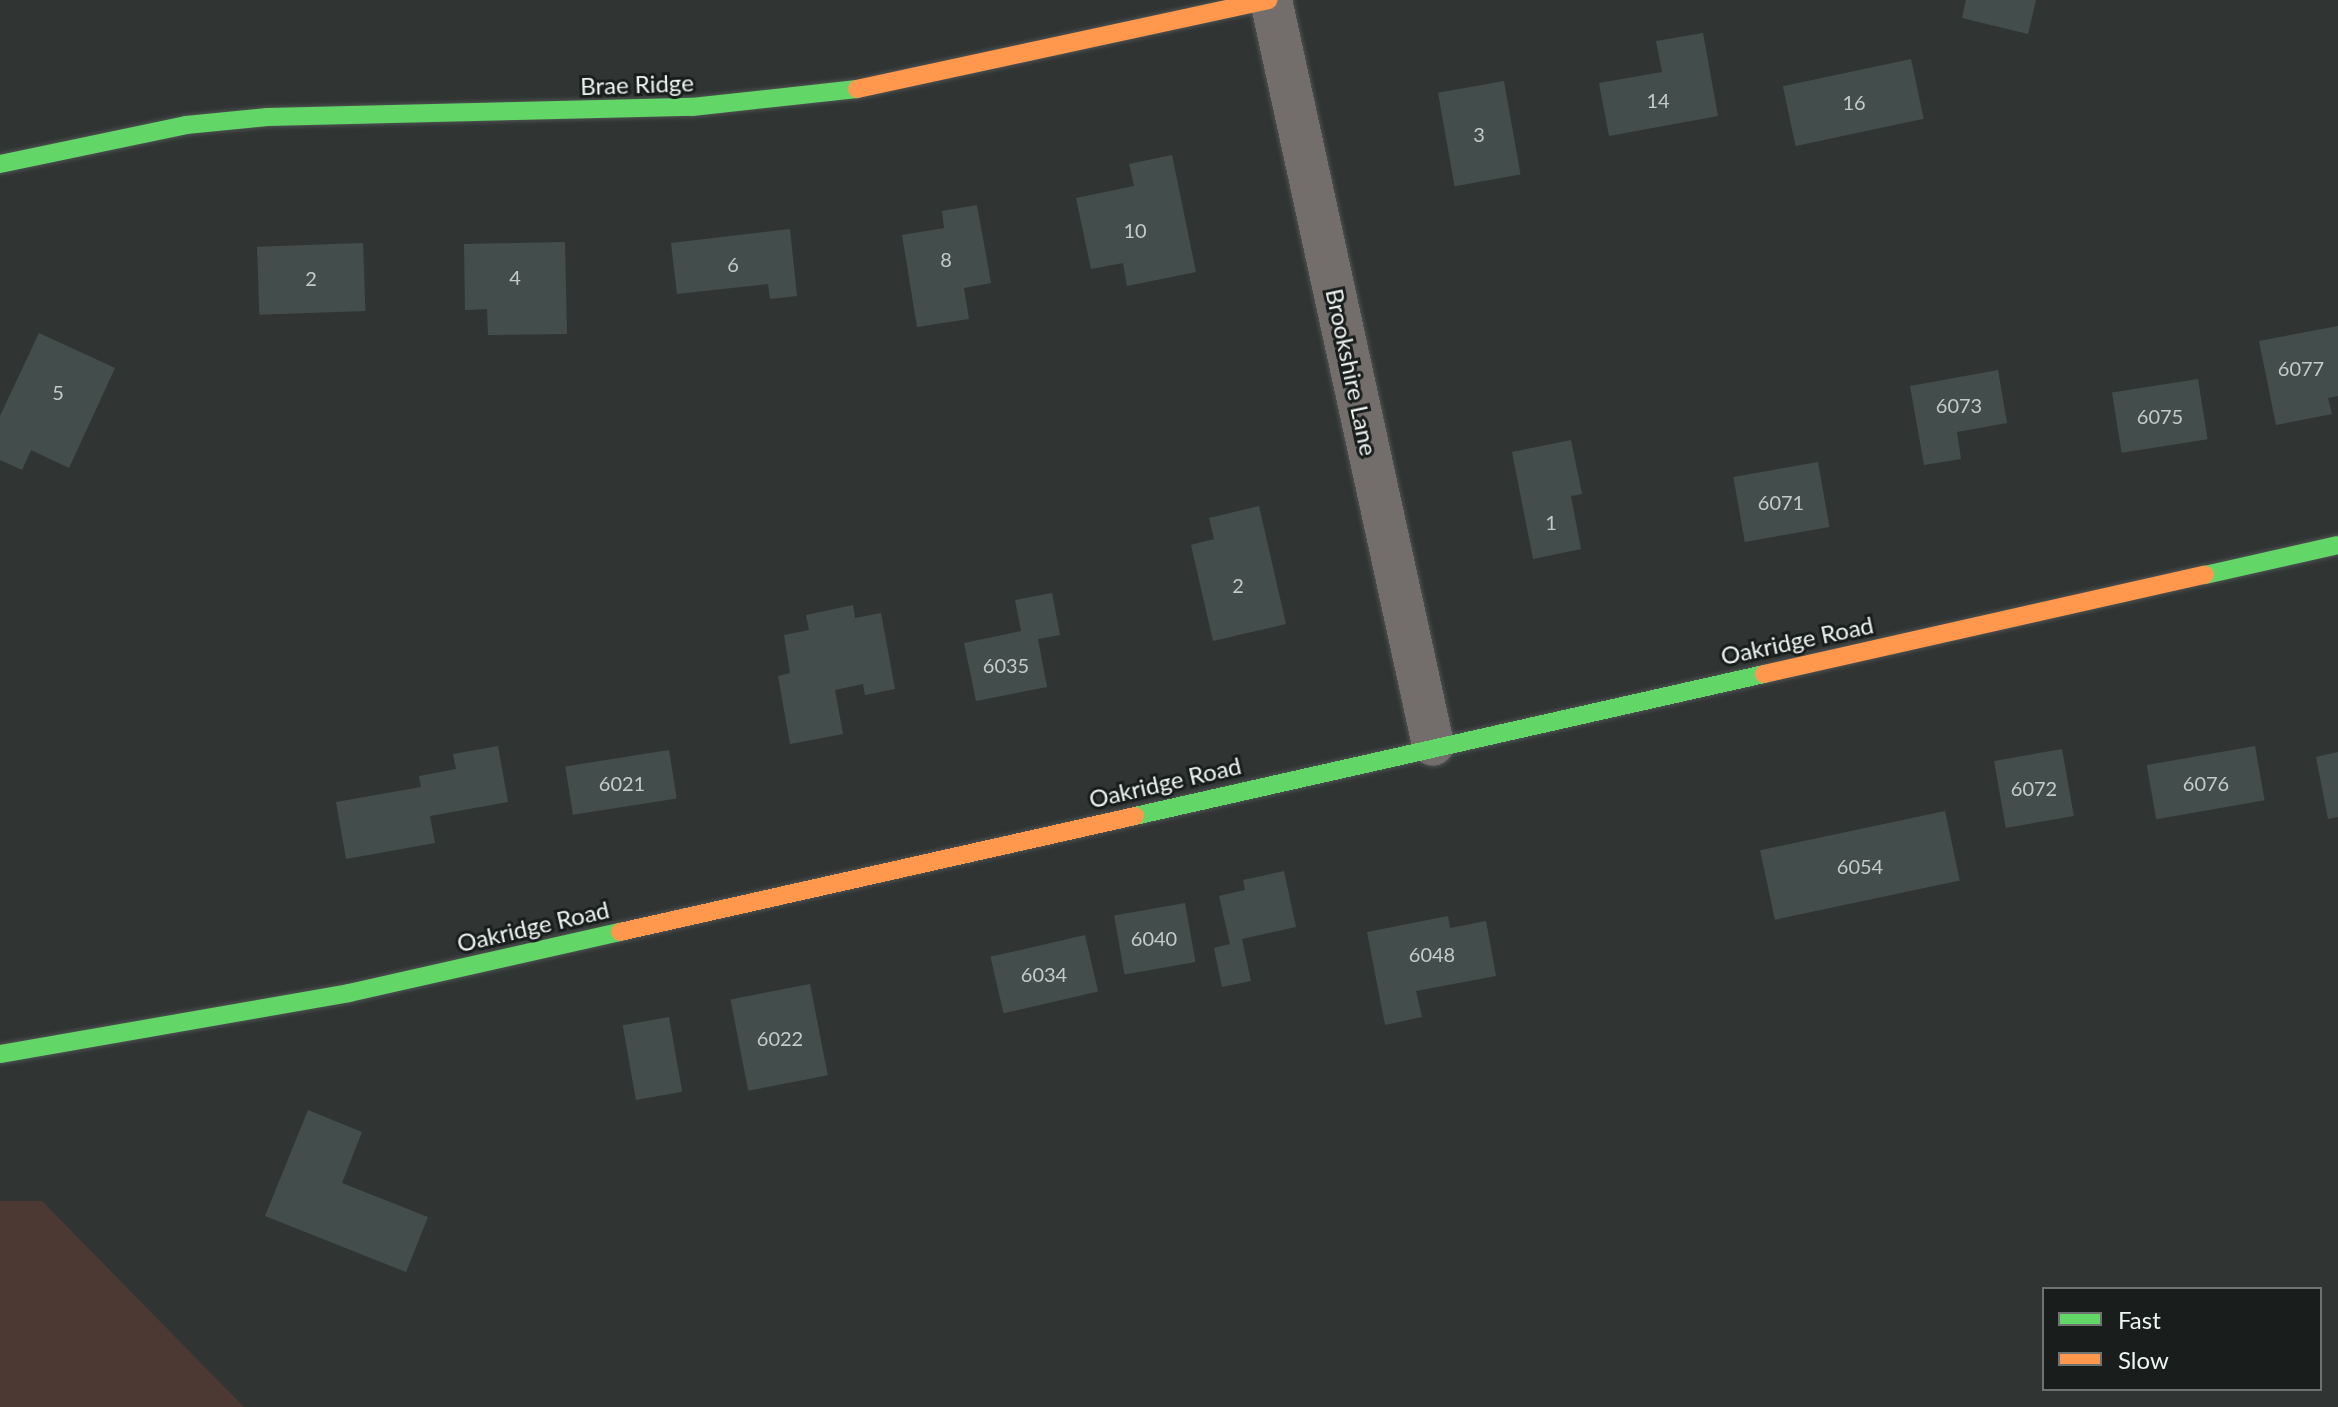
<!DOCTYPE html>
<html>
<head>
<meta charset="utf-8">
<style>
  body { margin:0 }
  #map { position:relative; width:2338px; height:1407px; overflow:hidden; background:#303534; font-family:Lato,sans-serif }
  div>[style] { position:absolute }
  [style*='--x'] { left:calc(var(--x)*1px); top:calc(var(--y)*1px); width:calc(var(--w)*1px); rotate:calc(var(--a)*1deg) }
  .green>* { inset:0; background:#4d3934 }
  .building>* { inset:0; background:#434e4c; transform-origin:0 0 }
  .roads { filter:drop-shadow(0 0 2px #4f5352) drop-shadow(0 0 2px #4f5352) }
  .street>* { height:42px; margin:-21px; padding:0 21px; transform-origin:21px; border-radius:21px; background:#736e6c }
  .fast>* { height:18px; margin:-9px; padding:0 9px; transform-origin:9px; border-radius:9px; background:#63d668 }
  .slow>* { height:18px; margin:-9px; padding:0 9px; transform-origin:9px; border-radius:9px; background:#ff974d }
  span { translate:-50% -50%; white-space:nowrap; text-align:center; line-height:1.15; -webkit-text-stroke:6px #191d1c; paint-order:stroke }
  .number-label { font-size:20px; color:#c3cac9 }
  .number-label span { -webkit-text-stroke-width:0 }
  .street-label { font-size:24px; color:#eef4f3 }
  .legend { position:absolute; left:2042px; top:1287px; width:280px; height:104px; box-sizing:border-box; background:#191d1c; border:2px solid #6e7372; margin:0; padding:10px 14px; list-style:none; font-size:24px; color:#eef4f3 }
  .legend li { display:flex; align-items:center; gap:16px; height:40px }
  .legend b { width:40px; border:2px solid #6e7372 }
</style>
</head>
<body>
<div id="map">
  <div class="green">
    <div style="clip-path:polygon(0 1201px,42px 1201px,244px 1407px,0 1407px)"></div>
  </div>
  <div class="building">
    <div style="clip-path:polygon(1966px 0,2036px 0,2028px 34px,1962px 18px)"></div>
    <div style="clip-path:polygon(1703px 33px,1718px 116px,1609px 136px,1599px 83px,1662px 72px,1656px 41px)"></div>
    <div style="left:1911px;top:59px;width:61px;height:131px;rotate:78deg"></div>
    <div style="left:1504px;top:81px;width:95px;height:67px;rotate:80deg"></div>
    <div style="clip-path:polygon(1172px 155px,1196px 272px,1127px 286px,1123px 263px,1091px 269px,1076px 198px,1134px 186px,1129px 164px)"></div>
    <div style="clip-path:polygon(977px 205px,991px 283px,964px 288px,969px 319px,917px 327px,902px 235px,944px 228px,942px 211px)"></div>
    <div style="clip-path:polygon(790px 229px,797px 296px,770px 299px,768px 284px,677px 294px,671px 243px)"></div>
    <div style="clip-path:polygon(565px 242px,567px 334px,488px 335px,487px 309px,465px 310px,464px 244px)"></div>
    <div style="left:363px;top:243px;width:68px;height:106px;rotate:88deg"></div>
    <div style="clip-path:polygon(2338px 326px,2338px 396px,2328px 398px,2332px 414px,2276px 425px,2259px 341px)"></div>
    <div style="clip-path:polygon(39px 333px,115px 368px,69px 468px,31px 450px,22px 470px,0 460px,0 416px)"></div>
    <div style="clip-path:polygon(1998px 370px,2007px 423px,1957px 432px,1961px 459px,1924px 465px,1910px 386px)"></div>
    <div style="left:2198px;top:379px;width:61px;height:87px;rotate:81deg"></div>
    <div style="clip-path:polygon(1571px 440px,1582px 494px,1571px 496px,1581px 549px,1533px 559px,1512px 452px)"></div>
    <div style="left:1818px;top:462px;width:66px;height:86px;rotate:80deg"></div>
    <div style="clip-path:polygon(1259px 506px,1286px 624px,1213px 641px,1191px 545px,1214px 539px,1209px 518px)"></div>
    <div style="clip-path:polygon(1052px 593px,1060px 635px,1038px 639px,1047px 687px,976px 701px,964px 643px,1021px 631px,1015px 600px)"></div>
    <div style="clip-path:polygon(853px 605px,855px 618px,881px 613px,895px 689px,865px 695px,863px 684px,835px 690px,843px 734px,790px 744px,778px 676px,790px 673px,784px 635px,809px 630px,806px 615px)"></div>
    <div style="clip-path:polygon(498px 746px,508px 802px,430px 816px,435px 843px,346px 859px,336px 802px,421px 787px,419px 776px,456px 769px,453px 754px)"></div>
    <div style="left:2255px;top:746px;width:55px;height:110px;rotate:80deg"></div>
    <div style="left:2062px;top:749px;width:68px;height:69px;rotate:80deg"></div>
    <div style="left:669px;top:750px;width:49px;height:105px;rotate:81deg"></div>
    <div style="clip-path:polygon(2338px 752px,2338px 817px,2328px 819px,2316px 757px)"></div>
    <div style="left:1945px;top:811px;width:71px;height:189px;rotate:78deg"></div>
    <div style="clip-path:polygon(1284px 871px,1296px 927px,1242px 939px,1251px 981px,1222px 987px,1214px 948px,1230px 944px,1219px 896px,1245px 890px,1243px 880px)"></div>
    <div style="left:1185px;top:903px;width:60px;height:72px;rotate:80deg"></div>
    <div style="clip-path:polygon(1448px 916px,1450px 928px,1486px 921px,1496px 976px,1416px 991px,1422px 1017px,1385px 1025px,1367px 932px)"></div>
    <div style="left:1085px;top:935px;width:58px;height:97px;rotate:77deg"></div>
    <div style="left:810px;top:984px;width:93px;height:81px;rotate:79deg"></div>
    <div style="left:669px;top:1017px;width:76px;height:47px;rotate:80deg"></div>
    <div style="clip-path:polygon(308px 1110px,362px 1132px,342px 1183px,428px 1217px,406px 1272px,265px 1216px)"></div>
  </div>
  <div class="roads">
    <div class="street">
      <div style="--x:1271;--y:0;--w:762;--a:77.73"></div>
    </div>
    <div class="fast">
      <div style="--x:0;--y:164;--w:190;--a:-11.8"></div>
      <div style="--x:186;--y:125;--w:82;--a:-5.6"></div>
      <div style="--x:268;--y:117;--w:424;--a:-1.4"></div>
      <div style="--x:692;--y:107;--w:166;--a:-6.2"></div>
      <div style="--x:2205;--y:575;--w:136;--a:-12.7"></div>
      <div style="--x:1135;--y:816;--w:645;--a:-12.72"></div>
      <div style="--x:0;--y:1054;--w:354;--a:-9.9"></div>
      <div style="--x:349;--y:993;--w:278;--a:-12.7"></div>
    </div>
    <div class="slow">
      <div style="--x:857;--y:89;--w:421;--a:-12.2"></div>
      <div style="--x:1764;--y:674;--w:452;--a:-12.7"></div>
      <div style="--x:620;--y:932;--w:528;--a:-12.69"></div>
    </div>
  </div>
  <div class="number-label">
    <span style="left:1658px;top:100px">14</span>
    <span style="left:1854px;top:102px">16</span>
    <span style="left:1479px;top:134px">3</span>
    <span style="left:1135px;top:230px">10</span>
    <span style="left:946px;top:259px">8</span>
    <span style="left:733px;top:264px">6</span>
    <span style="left:515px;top:277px">4</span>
    <span style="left:311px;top:278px">2</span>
    <span style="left:2301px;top:368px">6077</span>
    <span style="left:58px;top:392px">5</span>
    <span style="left:1959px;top:405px">6073</span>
    <span style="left:2160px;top:416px">6075</span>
    <span style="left:1781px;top:502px">6071</span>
    <span style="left:1551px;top:522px">1</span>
    <span style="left:1238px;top:585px">2</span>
    <span style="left:1006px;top:665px">6035</span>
    <span style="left:622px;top:783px">6021</span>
    <span style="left:2206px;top:783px">6076</span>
    <span style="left:2034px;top:788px">6072</span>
    <span style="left:1860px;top:866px">6054</span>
    <span style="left:1154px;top:938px">6040</span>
    <span style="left:1432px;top:954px">6048</span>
    <span style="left:1044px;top:974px">6034</span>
    <span style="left:780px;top:1038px">6022</span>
  </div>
  <div class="street-label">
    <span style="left:637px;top:84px;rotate:-2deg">Brae Ridge</span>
    <span style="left:1352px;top:372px;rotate:78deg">Brookshire Lane</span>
    <span style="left:1797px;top:640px;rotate:-12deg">Oakridge Road</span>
    <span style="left:1165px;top:782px;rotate:-13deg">Oakridge Road</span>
    <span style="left:533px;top:926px;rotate:-13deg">Oakridge Road</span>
  </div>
  <ul class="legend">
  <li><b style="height:10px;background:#63d668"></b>Fast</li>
  <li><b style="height:10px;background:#ff974d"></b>Slow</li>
  </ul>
</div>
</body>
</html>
